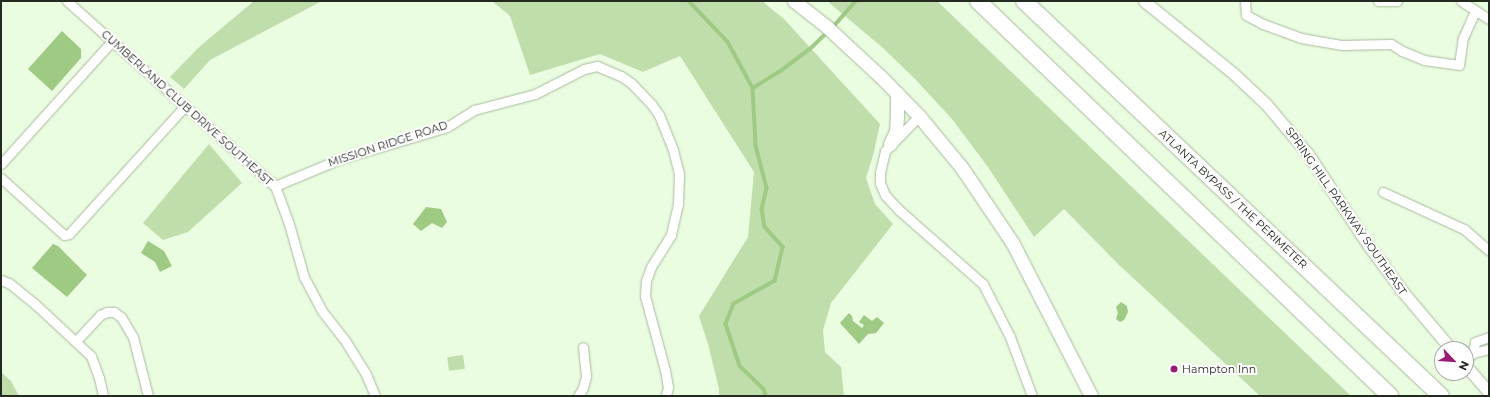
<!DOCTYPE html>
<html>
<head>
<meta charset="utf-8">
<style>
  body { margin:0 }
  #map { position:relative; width:1490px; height:397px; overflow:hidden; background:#ebfde0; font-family:Montserrat,sans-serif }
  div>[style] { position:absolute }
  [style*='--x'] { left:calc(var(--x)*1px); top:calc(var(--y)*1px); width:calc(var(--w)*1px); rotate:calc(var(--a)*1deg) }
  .green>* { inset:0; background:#bfdeac; transform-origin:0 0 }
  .water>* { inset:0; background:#9fca83 }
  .stream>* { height:3.5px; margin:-1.75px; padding:0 1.75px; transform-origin:1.75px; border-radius:1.75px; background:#9fca83 }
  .roads { filter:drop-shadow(0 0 1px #a9ba9f) drop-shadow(0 0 1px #a9ba9f) }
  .minor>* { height:9px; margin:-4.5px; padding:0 4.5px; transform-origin:4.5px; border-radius:4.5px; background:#fff }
  .tertiary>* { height:11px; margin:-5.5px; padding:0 5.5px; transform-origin:5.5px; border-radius:5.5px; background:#fff }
  .secondary>* { height:13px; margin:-6.5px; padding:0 6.5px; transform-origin:6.5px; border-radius:6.5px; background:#fff }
  .motorway>* { height:16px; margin:-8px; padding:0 8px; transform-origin:8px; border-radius:8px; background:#fff }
  .dots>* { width:11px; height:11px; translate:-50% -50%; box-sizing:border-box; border:2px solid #fff; border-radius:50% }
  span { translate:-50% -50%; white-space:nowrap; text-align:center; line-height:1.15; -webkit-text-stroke:4px #fff; paint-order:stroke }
  .street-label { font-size:11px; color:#232a1f }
  .poi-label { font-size:11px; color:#232a1f }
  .left { translate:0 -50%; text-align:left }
  .frame { position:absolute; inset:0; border:2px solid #232a1f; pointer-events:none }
  .north { position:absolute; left:1434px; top:341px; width:40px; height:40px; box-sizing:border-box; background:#fff; border:1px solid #a7aaa5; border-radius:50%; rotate:115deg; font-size:11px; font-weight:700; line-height:16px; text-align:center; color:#232a1f }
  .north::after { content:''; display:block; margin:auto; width:14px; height:18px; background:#9a1d74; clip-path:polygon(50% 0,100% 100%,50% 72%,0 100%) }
</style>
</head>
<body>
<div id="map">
  <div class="green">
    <div style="clip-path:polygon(254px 1px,322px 1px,210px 60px,184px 89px,170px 77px,198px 48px)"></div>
    <div style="clip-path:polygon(492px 1px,762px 1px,784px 19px,880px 124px,874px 152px,866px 178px,875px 204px,893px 224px,831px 303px,823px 330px,825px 352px,841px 367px,844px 396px,719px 396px,719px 389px,708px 344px,699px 316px,748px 237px,754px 172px,680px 56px,643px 72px,600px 54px,530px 75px,510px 16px)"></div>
    <div style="clip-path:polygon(827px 1px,937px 1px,1351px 396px,1260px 396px,1117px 263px,1064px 209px,1034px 237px,988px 167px,952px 119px,915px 79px,883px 48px)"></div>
    <div style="clip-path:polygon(209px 144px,242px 183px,188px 232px,163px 240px,143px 223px)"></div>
    <div style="left:463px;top:355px;width:14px;height:16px;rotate:82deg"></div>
    <div style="clip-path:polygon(1px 372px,11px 381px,19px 396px,1px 396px)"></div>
  </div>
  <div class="water">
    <div style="clip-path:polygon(62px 31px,81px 49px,81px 58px,52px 91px,28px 69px)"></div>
    <div style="clip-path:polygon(426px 207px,441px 209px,447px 222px,442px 228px,432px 223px,421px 231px,413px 224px)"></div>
    <div style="clip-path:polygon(148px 241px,164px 251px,172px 266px,160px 272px,155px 262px,141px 253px)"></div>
    <div style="clip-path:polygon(53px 244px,58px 246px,87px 275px,67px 297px,32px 268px)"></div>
    <div style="clip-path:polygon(1121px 302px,1127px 306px,1128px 312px,1124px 320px,1120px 322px,1116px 319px,1118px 313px,1116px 307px)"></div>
    <div style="clip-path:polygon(849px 313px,852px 316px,853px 321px,862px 328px,864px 325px,859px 322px,864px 315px,872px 321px,877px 317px,884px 323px,876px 333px,868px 334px,859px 344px,840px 323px)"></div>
  </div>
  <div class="stream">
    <div style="--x:689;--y:1;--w:57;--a:46.4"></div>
    <div style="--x:728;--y:42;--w:52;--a:61.5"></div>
    <div style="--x:753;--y:88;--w:58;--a:87"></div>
    <div style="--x:756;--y:146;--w:43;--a:75.3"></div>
    <div style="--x:767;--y:188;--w:22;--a:103"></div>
    <div style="--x:762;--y:209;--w:18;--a:81"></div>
    <div style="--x:765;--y:227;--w:27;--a:48"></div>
    <div style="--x:783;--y:247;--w:35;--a:103"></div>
    <div style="--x:775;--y:281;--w:47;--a:150.7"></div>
    <div style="--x:734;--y:304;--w:22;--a:112"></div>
    <div style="--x:726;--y:324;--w:44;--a:71.6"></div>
    <div style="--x:740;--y:366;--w:33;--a:44"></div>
    <div style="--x:764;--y:389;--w:7;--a:74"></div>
    <div style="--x:753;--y:88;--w:34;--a:-32"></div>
    <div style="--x:782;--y:70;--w:34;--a:-37"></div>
    <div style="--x:809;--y:50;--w:35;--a:-44"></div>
    <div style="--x:834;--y:26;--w:33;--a:-49"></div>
  </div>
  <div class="roads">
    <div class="minor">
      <div style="--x:67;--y:1;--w:278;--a:41.7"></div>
      <div style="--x:275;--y:186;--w:40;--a:69.8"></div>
      <div style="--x:289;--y:224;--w:55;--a:74.2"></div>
      <div style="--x:304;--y:277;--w:38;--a:62"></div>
      <div style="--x:322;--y:311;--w:39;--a:52"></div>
      <div style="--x:346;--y:342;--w:36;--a:58"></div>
      <div style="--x:365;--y:372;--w:26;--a:67"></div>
      <div style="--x:1245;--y:1;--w:14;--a:86"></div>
      <div style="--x:1246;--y:15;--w:19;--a:28"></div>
      <div style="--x:1263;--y:24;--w:40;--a:20.2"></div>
      <div style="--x:1301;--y:38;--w:42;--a:9.7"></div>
      <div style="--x:1342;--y:45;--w:49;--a:-1.2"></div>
      <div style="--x:1391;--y:44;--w:13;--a:32"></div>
      <div style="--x:1402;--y:51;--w:24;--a:22"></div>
      <div style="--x:1424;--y:60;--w:35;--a:8"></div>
      <div style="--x:1459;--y:65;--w:27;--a:-82"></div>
      <div style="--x:1463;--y:38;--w:30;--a:-66"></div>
      <div style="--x:1378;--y:1;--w:19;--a:0"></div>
      <div style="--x:1461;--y:1;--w:33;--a:33"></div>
      <div style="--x:919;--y:116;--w:49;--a:134.2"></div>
      <div style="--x:885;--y:151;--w:22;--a:103"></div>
      <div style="--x:880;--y:172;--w:11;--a:90"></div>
      <div style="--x:880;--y:183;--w:13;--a:67"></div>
      <div style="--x:885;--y:195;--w:21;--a:47"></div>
      <div style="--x:899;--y:210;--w:112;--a:41.4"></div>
      <div style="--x:983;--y:284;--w:59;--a:63"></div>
      <div style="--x:1010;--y:337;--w:63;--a:69.6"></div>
      <div style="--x:1;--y:164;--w:166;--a:-47.9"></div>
      <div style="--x:1;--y:178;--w:85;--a:42.1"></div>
      <div style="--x:64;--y:235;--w:5;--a:-11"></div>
      <div style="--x:69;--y:234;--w:173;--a:-47.8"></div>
      <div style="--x:275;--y:186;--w:70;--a:-22.6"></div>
      <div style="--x:340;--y:159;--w:112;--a:-16.7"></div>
      <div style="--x:447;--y:127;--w:32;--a:-32"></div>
      <div style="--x:474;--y:110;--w:63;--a:-14.7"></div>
      <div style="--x:535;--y:94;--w:55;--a:-27"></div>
      <div style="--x:584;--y:69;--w:13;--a:-13"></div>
      <div style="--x:597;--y:66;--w:26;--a:23"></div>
      <div style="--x:621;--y:76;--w:12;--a:35"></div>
      <div style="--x:631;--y:83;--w:30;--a:46"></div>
      <div style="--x:652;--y:105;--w:12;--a:55"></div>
      <div style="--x:659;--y:115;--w:38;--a:68"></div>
      <div style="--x:673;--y:150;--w:25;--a:76"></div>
      <div style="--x:679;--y:174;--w:30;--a:92"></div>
      <div style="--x:678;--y:204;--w:32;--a:103"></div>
      <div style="--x:671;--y:235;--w:38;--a:122"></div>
      <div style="--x:651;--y:267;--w:15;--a:110"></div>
      <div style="--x:646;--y:281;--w:15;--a:94"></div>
      <div style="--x:645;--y:296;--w:77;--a:74.9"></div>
      <div style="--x:665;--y:370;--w:17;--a:80"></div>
      <div style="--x:668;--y:387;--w:9;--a:103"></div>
      <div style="--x:1383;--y:192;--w:89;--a:24.6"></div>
      <div style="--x:1464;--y:229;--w:33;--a:41"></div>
      <div style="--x:1;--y:280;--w:9;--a:21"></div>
      <div style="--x:9;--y:283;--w:33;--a:39"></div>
      <div style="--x:35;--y:304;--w:76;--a:42.9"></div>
      <div style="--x:91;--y:356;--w:23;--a:70"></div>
      <div style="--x:99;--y:378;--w:18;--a:77"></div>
      <div style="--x:76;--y:341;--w:35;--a:-47"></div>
      <div style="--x:100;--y:315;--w:8;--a:-23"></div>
      <div style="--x:107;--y:312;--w:7;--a:0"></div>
      <div style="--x:114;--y:312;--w:9;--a:36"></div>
      <div style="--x:121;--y:317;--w:23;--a:59"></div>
      <div style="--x:133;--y:337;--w:61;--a:75.7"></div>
      <div style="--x:1473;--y:353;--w:11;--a:-80"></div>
      <div style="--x:1475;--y:342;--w:15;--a:-20"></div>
      <div style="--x:1466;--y:360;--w:10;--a:-45"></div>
      <div style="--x:1473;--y:353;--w:16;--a:-14"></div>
      <div style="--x:578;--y:396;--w:9;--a:-58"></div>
      <div style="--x:583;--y:388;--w:12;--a:-76"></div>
      <div style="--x:586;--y:376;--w:29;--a:-96"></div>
    </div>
    <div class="tertiary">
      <div style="--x:1144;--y:1;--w:116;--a:39"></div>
      <div style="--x:1234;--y:74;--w:44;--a:43.2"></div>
      <div style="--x:1266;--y:104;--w:65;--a:50"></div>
      <div style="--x:1308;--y:154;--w:109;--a:56.6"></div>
      <div style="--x:1368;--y:245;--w:59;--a:53.3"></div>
      <div style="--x:1403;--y:292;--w:75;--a:49.9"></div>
      <div style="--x:1466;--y:366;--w:35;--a:49"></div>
    </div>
    <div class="secondary">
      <div style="--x:794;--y:1;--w:42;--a:38.2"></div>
      <div style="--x:827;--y:27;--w:72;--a:42.8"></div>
      <div style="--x:880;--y:76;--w:56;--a:45.7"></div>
      <div style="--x:919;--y:116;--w:67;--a:50.4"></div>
      <div style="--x:962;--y:168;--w:89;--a:56"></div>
      <div style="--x:1012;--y:242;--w:173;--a:62.8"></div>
      <div style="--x:890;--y:144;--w:14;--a:-65"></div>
      <div style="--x:896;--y:131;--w:15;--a:-86"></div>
      <div style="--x:897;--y:116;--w:23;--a:-90"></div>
    </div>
    <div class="motorway">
      <div style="--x:978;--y:1;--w:571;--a:43.79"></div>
      <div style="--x:1024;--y:1;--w:574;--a:43.45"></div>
    </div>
  </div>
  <div class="dots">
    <div style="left:1174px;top:369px;background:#9a1d74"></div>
  </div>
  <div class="street-label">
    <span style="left:187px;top:108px;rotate:42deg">CUMBERLAND CLUB DRIVE SOUTHEAST</span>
    <span style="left:388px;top:144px;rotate:-18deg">MISSION RIDGE ROAD</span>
    <span style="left:1233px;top:199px;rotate:43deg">ATLANTA BYPASS / THE PERIMETER</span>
    <span style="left:1346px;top:211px;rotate:55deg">SPRING HILL PARKWAY SOUTHEAST</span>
  </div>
  <div class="poi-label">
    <span class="left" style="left:1182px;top:369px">Hampton Inn</span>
  </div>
  <div class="frame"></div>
  <div class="north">N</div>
</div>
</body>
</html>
